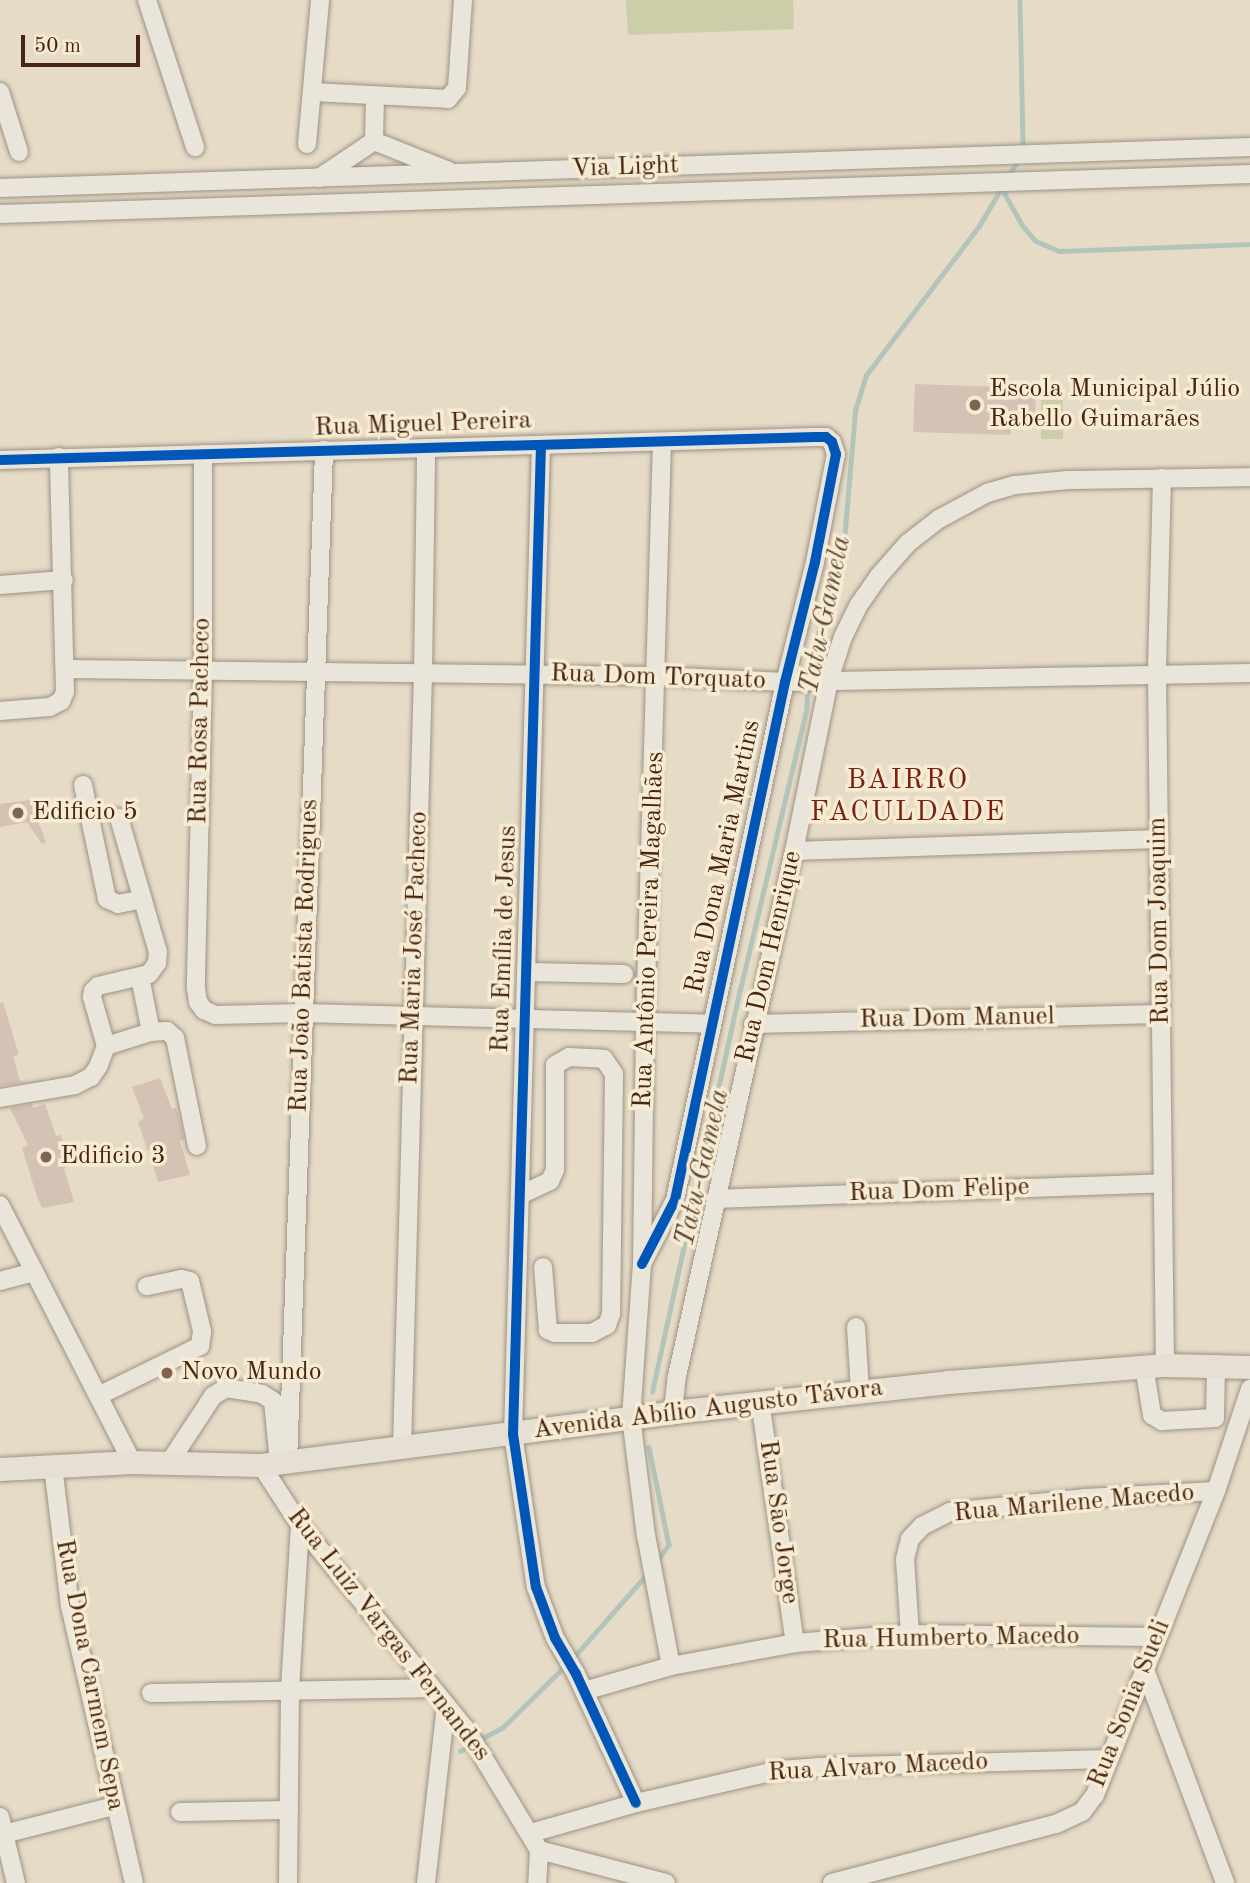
<!DOCTYPE html>
<html>
<head>
<meta charset="utf-8">
<style>
  body { margin:0 }
  #map { position:relative; width:1250px; height:1883px; overflow:hidden; background:#e6dbc6; font-family:"Old Standard TT",serif }
  div>[style] { position:absolute }
  [style*='--x'] { left:calc(var(--x)*1px); top:calc(var(--y)*1px); width:calc(var(--w)*1px); rotate:calc(var(--a)*1deg) }
  .green>* { inset:0; background:#ccceaa; transform-origin:0 0 }
  .stream>* { height:4.5px; margin:-2.25px; padding:0 2.25px; transform-origin:2.25px; border-radius:2.25px; background:#b3c5bb }
  .building>* { inset:0; background:#d4c2b4 }
  .roads { filter:drop-shadow(0 0 2px #9d9285) drop-shadow(0 0 2px #9d9285) }
  .minor>* { height:18px; margin:-9px; padding:0 9px; transform-origin:9px; border-radius:9px; background:#eae5da }
  .major>* { height:23px; margin:-11.5px; padding:0 11.5px; transform-origin:11.5px; border-radius:11.5px; background:#e6e0d4 }
  .cycleway>* { height:10px; margin:-5px; padding:0 5px; transform-origin:5px; border-radius:5px; background:#0057b8 }
  .dots>* { width:19px; height:19px; translate:-50% -50%; box-sizing:border-box; border:4px solid #f7ebd2; border-radius:50% }
  span { translate:-50% -50%; white-space:nowrap; text-align:center; line-height:1.15; -webkit-text-stroke:7px #f7ebd2; paint-order:stroke }
  .street-label { font-size:26px; color:#472415 }
  .poi-label { font-size:26px; color:#472415 }
  .left { translate:0 -50%; text-align:left }
  .water-label { font-size:28px; color:#5c4a3d; font-style:italic }
  .neighbourhood-label { font-size:28px; color:#7a1f14; letter-spacing:2px }
  .scale { position:absolute; left:21px; top:35px; width:119px; height:32px; box-sizing:border-box; border:4px solid #472415; border-top:0; padding-left:9px; font-size:21px; line-height:24px; white-space:nowrap; color:#472415; -webkit-text-stroke:5px #f7ebd2; paint-order:stroke }
</style>
</head>
<body>
<div id="map">
  <div class="green">
    <div style="clip-path:polygon(626px 0,793px 0,794px 29px,628px 35px)"></div>
    <div style="left:1041px;top:400px;width:22px;height:39px"></div>
  </div>
  <div class="stream">
    <div style="--x:1020;--y:0;--w:149;--a:88.8"></div>
    <div style="--x:1008;--y:176;--w:19;--a:-58"></div>
    <div style="--x:1007;--y:185;--w:9;--a:103"></div>
    <div style="--x:1005;--y:194;--w:35;--a:61"></div>
    <div style="--x:1022;--y:225;--w:21;--a:49"></div>
    <div style="--x:1036;--y:241;--w:25;--a:23"></div>
    <div style="--x:1059;--y:251;--w:191;--a:-2.1"></div>
    <div style="--x:809;--y:676;--w:20;--a:-84"></div>
    <div style="--x:811;--y:656;--w:109;--a:-72.9"></div>
    <div style="--x:843;--y:552;--w:142;--a:-85.1"></div>
    <div style="--x:855;--y:411;--w:38;--a:-73"></div>
    <div style="--x:866;--y:375;--w:187;--a:-52.8"></div>
    <div style="--x:979;--y:226;--w:45;--a:-59.5"></div>
    <div style="--x:652;--y:1392;--w:412;--a:-77.7"></div>
    <div style="--x:740;--y:990;--w:287;--a:-76.7"></div>
    <div style="--x:806;--y:711;--w:26;--a:-86"></div>
    <div style="--x:649;--y:1447;--w:100;--a:78.5"></div>
    <div style="--x:669;--y:1545;--w:22;--a:126"></div>
    <div style="--x:573;--y:1658;--w:113;--a:-48.6"></div>
    <div style="--x:479;--y:1740;--w:26;--a:-28"></div>
    <div style="--x:502;--y:1728;--w:91;--a:-44.6"></div>
    <div style="--x:460;--y:1751;--w:13;--a:-29"></div>
  </div>
  <div class="building">
    <div style="clip-path:polygon(915px 384px,1036px 388px,1035px 423px,1011px 422px,1011px 435px,913px 432px)"></div>
    <div style="clip-path:polygon(30px 800px,46px 842px,42px 844px,27px 822px,0 827px,0 804px)"></div>
    <div style="clip-path:polygon(3px 1002px,19px 1055px,13px 1056px,20px 1081px,26px 1082px,0 1086px,0 1003px)"></div>
    <div style="clip-path:polygon(160px 1078px,172px 1109px,176px 1108px,180px 1121px,184px 1140px,180px 1141px,190px 1175px,158px 1182px,153px 1166px,166px 1162px,163px 1148px,148px 1151px,138px 1122px,144px 1118px,132px 1087px)"></div>
    <div style="clip-path:polygon(32px 1104px,33px 1108px,45px 1104px,56px 1136px,61px 1135px,70px 1166px,64px 1168px,74px 1202px,42px 1208px,37px 1197px,22px 1148px,28px 1145px,10px 1108px)"></div>
  </div>
  <div class="roads">
    <div class="minor">
      <div style="--x:147;--y:0;--w:155;--a:71.9"></div>
      <div style="--x:0;--y:92;--w:63;--a:72.4"></div>
      <div style="--x:312;--y:92;--w:136;--a:2.9"></div>
      <div style="--x:448;--y:99;--w:14;--a:-51"></div>
      <div style="--x:457;--y:88;--w:88;--a:-86.1"></div>
      <div style="--x:374;--y:141;--w:81;--a:21.8"></div>
      <div style="--x:374;--y:141;--w:45;--a:-88.7"></div>
      <div style="--x:307;--y:144;--w:145;--a:-84.8"></div>
      <div style="--x:319;--y:178;--w:66;--a:-33.9"></div>
      <div style="--x:0;--y:188;--w:1251;--a:-1.88"></div>
      <div style="--x:0;--y:214;--w:1251;--a:-1.83"></div>
      <div style="--x:662;--y:442;--w:581;--a:91.68"></div>
      <div style="--x:645;--y:1023;--w:241;--a:90.7"></div>
      <div style="--x:642;--y:1264;--w:153;--a:94.1"></div>
      <div style="--x:631;--y:1417;--w:119;--a:82.8"></div>
      <div style="--x:646;--y:1535;--w:133;--a:79.2"></div>
      <div style="--x:541;--y:445;--w:989;--a:91.62"></div>
      <div style="--x:513;--y:1434;--w:155;--a:81.5"></div>
      <div style="--x:536;--y:1587;--w:54;--a:69.6"></div>
      <div style="--x:555;--y:1638;--w:42;--a:59.7"></div>
      <div style="--x:576;--y:1674;--w:142;--a:65.1"></div>
      <div style="--x:203;--y:454;--w:215;--a:90"></div>
      <div style="--x:203;--y:669;--w:319;--a:91.3"></div>
      <div style="--x:196;--y:988;--w:14;--a:82"></div>
      <div style="--x:198;--y:1002;--w:10;--a:53"></div>
      <div style="--x:204;--y:1010;--w:12;--a:24"></div>
      <div style="--x:215;--y:1015;--w:88;--a:-1.3"></div>
      <div style="--x:303;--y:1013;--w:408;--a:1.5"></div>
      <div style="--x:0;--y:460;--w:816;--a:-1.61"></div>
      <div style="--x:816;--y:437;--w:10;--a:0"></div>
      <div style="--x:826;--y:437;--w:8;--a:40"></div>
      <div style="--x:832;--y:442;--w:13;--a:72"></div>
      <div style="--x:836;--y:454;--w:110;--a:101"></div>
      <div style="--x:815;--y:562;--w:124;--a:104"></div>
      <div style="--x:785;--y:682;--w:530;--a:101.99"></div>
      <div style="--x:675;--y:1200;--w:72;--a:117.3"></div>
      <div style="--x:1162;--y:478;--w:196;--a:91.5"></div>
      <div style="--x:1157;--y:674;--w:691;--a:89.34"></div>
      <div style="--x:0;--y:585;--w:64;--a:-4.5"></div>
      <div style="--x:67;--y:669;--w:591;--a:0.68"></div>
      <div style="--x:658;--y:676;--w:127;--a:2.7"></div>
      <div style="--x:785;--y:682;--w:465;--a:-1.1"></div>
      <div style="--x:0;--y:711;--w:50;--a:-4.6"></div>
      <div style="--x:50;--y:707;--w:13;--a:-29"></div>
      <div style="--x:61;--y:701;--w:10;--a:-66"></div>
      <div style="--x:65;--y:692;--w:235;--a:-91.5"></div>
      <div style="--x:83;--y:785;--w:116;--a:78.1"></div>
      <div style="--x:107;--y:899;--w:12;--a:24"></div>
      <div style="--x:118;--y:904;--w:25;--a:-11"></div>
      <div style="--x:794;--y:851;--w:364;--a:-1.9"></div>
      <div style="--x:527;--y:972;--w:97;--a:1.2"></div>
      <div style="--x:753;--y:1024;--w:408;--a:-1.4"></div>
      <div style="--x:151;--y:1032;--w:16;--a:-4"></div>
      <div style="--x:167;--y:1031;--w:11;--a:41"></div>
      <div style="--x:175;--y:1038;--w:110;--a:78.5"></div>
      <div style="--x:106;--y:1046;--w:47;--a:-17.3"></div>
      <div style="--x:151;--y:1032;--w:56;--a:-101.3"></div>
      <div style="--x:0;--y:1098;--w:76;--a:-9.8"></div>
      <div style="--x:75;--y:1085;--w:18;--a:-27"></div>
      <div style="--x:91;--y:1077;--w:12;--a:-55"></div>
      <div style="--x:98;--y:1067;--w:22;--a:-69"></div>
      <div style="--x:106;--y:1046;--w:51;--a:-105.9"></div>
      <div style="--x:92;--y:997;--w:6;--a:-81"></div>
      <div style="--x:93;--y:991;--w:7;--a:-45"></div>
      <div style="--x:98;--y:986;--w:52;--a:-13.2"></div>
      <div style="--x:149;--y:974;--w:14;--a:-54"></div>
      <div style="--x:157;--y:963;--w:11;--a:-85"></div>
      <div style="--x:158;--y:952;--w:140;--a:-106.2"></div>
      <div style="--x:520;--y:1195;--w:33;--a:-25"></div>
      <div style="--x:550;--y:1181;--w:12;--a:-66"></div>
      <div style="--x:555;--y:1170;--w:105;--a:-90"></div>
      <div style="--x:555;--y:1065;--w:16;--a:-30"></div>
      <div style="--x:569;--y:1057;--w:35;--a:3"></div>
      <div style="--x:604;--y:1059;--w:18;--a:56"></div>
      <div style="--x:614;--y:1074;--w:240;--a:90.7"></div>
      <div style="--x:611;--y:1314;--w:12;--a:110"></div>
      <div style="--x:607;--y:1325;--w:17;--a:152"></div>
      <div style="--x:592;--y:1333;--w:37;--a:180"></div>
      <div style="--x:555;--y:1333;--w:8;--a:-157"></div>
      <div style="--x:548;--y:1330;--w:63;--a:-94.5"></div>
      <div style="--x:715;--y:1199;--w:448;--a:-2"></div>
      <div style="--x:0;--y:1205;--w:289;--a:62.8"></div>
      <div style="--x:0;--y:1281;--w:35;--a:-15"></div>
      <div style="--x:856;--y:1327;--w:64;--a:86.4"></div>
      <div style="--x:1144;--y:1366;--w:50;--a:80.7"></div>
      <div style="--x:1152;--y:1415;--w:12;--a:31"></div>
      <div style="--x:1162;--y:1421;--w:53;--a:-3.2"></div>
      <div style="--x:1215;--y:1418;--w:54;--a:-88.9"></div>
      <div style="--x:98;--y:1396;--w:114;--a:-26.1"></div>
      <div style="--x:200;--y:1346;--w:15;--a:-82"></div>
      <div style="--x:202;--y:1331;--w:51;--a:-103.5"></div>
      <div style="--x:190;--y:1281;--w:9;--a:-167"></div>
      <div style="--x:181;--y:1279;--w:35;--a:168"></div>
      <div style="--x:760;--y:1401;--w:245;--a:81.8"></div>
      <div style="--x:673;--y:1412;--w:36;--a:-84"></div>
      <div style="--x:677;--y:1376;--w:538;--a:-77.44"></div>
      <div style="--x:794;--y:851;--w:175;--a:-78.4"></div>
      <div style="--x:829;--y:680;--w:45;--a:-72"></div>
      <div style="--x:843;--y:637;--w:34;--a:-64"></div>
      <div style="--x:858;--y:606;--w:35;--a:-55"></div>
      <div style="--x:878;--y:577;--w:45;--a:-48.6"></div>
      <div style="--x:908;--y:543;--w:39;--a:-38"></div>
      <div style="--x:939;--y:519;--w:55;--a:-28.4"></div>
      <div style="--x:987;--y:493;--w:29;--a:-16"></div>
      <div style="--x:1015;--y:485;--w:53;--a:-5.4"></div>
      <div style="--x:1068;--y:480;--w:182;--a:-0.9"></div>
      <div style="--x:402;--y:1448;--w:775;--a:-88.45"></div>
      <div style="--x:423;--y:673;--w:225;--a:-89.2"></div>
      <div style="--x:288;--y:1462;--w:1013;--a:-87.96"></div>
      <div style="--x:169;--y:1463;--w:80;--a:-56.7"></div>
      <div style="--x:213;--y:1396;--w:15;--a:-32"></div>
      <div style="--x:226;--y:1388;--w:36;--a:9"></div>
      <div style="--x:262;--y:1394;--w:13;--a:32"></div>
      <div style="--x:273;--y:1401;--w:51;--a:84.4"></div>
      <div style="--x:261;--y:1465;--w:72;--a:57"></div>
      <div style="--x:300;--y:1525;--w:263;--a:50.9"></div>
      <div style="--x:466;--y:1729;--w:141;--a:58.9"></div>
      <div style="--x:539;--y:1850;--w:33;--a:93"></div>
      <div style="--x:53;--y:1466;--w:141;--a:83.1"></div>
      <div style="--x:70;--y:1606;--w:284;--a:77"></div>
      <div style="--x:910;--y:1634;--w:75;--a:-93.8"></div>
      <div style="--x:905;--y:1559;--w:21;--a:-76"></div>
      <div style="--x:910;--y:1539;--w:18;--a:-47"></div>
      <div style="--x:922;--y:1526;--w:31;--a:-27"></div>
      <div style="--x:950;--y:1512;--w:137;--a:-5.9"></div>
      <div style="--x:1086;--y:1498;--w:130;--a:-3.1"></div>
      <div style="--x:1144;--y:1667;--w:231;--a:69.4"></div>
      <div style="--x:584;--y:1691;--w:91;--a:-16"></div>
      <div style="--x:671;--y:1666;--w:126;--a:-10.5"></div>
      <div style="--x:795;--y:1643;--w:115;--a:-4.5"></div>
      <div style="--x:910;--y:1634;--w:246;--a:0.7"></div>
      <div style="--x:151;--y:1693;--w:280;--a:-1"></div>
      <div style="--x:180;--y:1812;--w:109;--a:-1.1"></div>
      <div style="--x:0;--y:1817;--w:68;--a:76.4"></div>
      <div style="--x:531;--y:1833;--w:109;--a:-15.9"></div>
      <div style="--x:636;--y:1803;--w:147;--a:-13"></div>
      <div style="--x:779;--y:1770;--w:39;--a:-4"></div>
      <div style="--x:818;--y:1767;--w:289;--a:-1.6"></div>
      <div style="--x:0;--y:1835;--w:118;--a:-14.3"></div>
      <div style="--x:539;--y:1850;--w:131;--a:14.6"></div>
      <div style="--x:288;--y:1883;--w:194;--a:-89.4"></div>
      <div style="--x:290;--y:1689;--w:164;--a:-86.5"></div>
      <div style="--x:426;--y:1883;--w:179;--a:-83.6"></div>
      <div style="--x:832;--y:1883;--w:232;--a:-14.8"></div>
      <div style="--x:1056;--y:1824;--w:29;--a:-25"></div>
      <div style="--x:1082;--y:1812;--w:21;--a:-53"></div>
      <div style="--x:1095;--y:1795;--w:327;--a:-68.3"></div>
      <div style="--x:1216;--y:1491;--w:108;--a:-71.6"></div>
    </div>
    <div class="major">
      <div style="--x:0;--y:1469;--w:132;--a:-3"></div>
      <div style="--x:132;--y:1462;--w:129;--a:1.3"></div>
      <div style="--x:261;--y:1465;--w:415;--a:-7.3"></div>
      <div style="--x:673;--y:1412;--w:277;--a:-6.2"></div>
      <div style="--x:948;--y:1382;--w:218;--a:-4.5"></div>
      <div style="--x:1165;--y:1365;--w:85;--a:1.3"></div>
    </div>
  </div>
  <div class="cycleway">
    <div style="--x:541;--y:445;--w:989;--a:91.62"></div>
    <div style="--x:513;--y:1434;--w:155;--a:81.5"></div>
    <div style="--x:536;--y:1587;--w:54;--a:69.6"></div>
    <div style="--x:555;--y:1638;--w:42;--a:59.7"></div>
    <div style="--x:576;--y:1674;--w:142;--a:65.1"></div>
    <div style="--x:0;--y:460;--w:816;--a:-1.61"></div>
    <div style="--x:816;--y:437;--w:10;--a:0"></div>
    <div style="--x:826;--y:437;--w:8;--a:40"></div>
    <div style="--x:832;--y:442;--w:13;--a:72"></div>
    <div style="--x:836;--y:454;--w:110;--a:101"></div>
    <div style="--x:815;--y:562;--w:124;--a:104"></div>
    <div style="--x:785;--y:682;--w:530;--a:101.99"></div>
    <div style="--x:675;--y:1200;--w:72;--a:117.3"></div>
  </div>
  <div class="dots">
    <div style="left:975px;top:405px;background:#7f6453"></div>
    <div style="left:18px;top:813px;background:#7f6453"></div>
    <div style="left:46px;top:1157px;background:#7f6453"></div>
    <div style="left:167px;top:1373px;background:#7f6453"></div>
  </div>
  <div class="street-label">
    <span style="left:625px;top:168px;rotate:-2deg">Via Light</span>
    <span style="left:423px;top:425px;rotate:-2deg">Rua Miguel Pereira</span>
    <span style="left:658px;top:678px;rotate:2deg">Rua Dom Torquato</span>
    <span style="left:201px;top:721px;rotate:-89deg">Rua Rosa Pacheco</span>
    <span style="left:724px;top:857px;rotate:-78deg">Rua Dona Maria Martins</span>
    <span style="left:1160px;top:921px;rotate:-91deg">Rua Dom Joaquim</span>
    <span style="left:650px;top:930px;rotate:-88deg">Rua Antônio Pereira Magalhães</span>
    <span style="left:505px;top:939px;rotate:-88deg">Rua Emília de Jesus</span>
    <span style="left:415px;top:948px;rotate:-88deg">Rua Maria José Pacheco</span>
    <span style="left:305px;top:956px;rotate:-88deg">Rua João Batista Rodrigues</span>
    <span style="left:770px;top:957px;rotate:-77deg">Rua Dom Henrique</span>
    <span style="left:957px;top:1019px;rotate:-1deg">Rua Dom Manuel</span>
    <span style="left:939px;top:1191px;rotate:-2deg">Rua Dom Felipe</span>
    <span style="left:708px;top:1410px;rotate:-7deg">Avenida Abílio Augusto Távora</span>
    <span style="left:1074px;top:1504px;rotate:-5deg">Rua Marilene Macedo</span>
    <span style="left:778px;top:1522px;rotate:82deg">Rua Sāo Jorge</span>
    <span style="left:388px;top:1635px;rotate:52deg">Rua Luiz Vargas Fernandes</span>
    <span style="left:951px;top:1639px;rotate:-1deg">Rua Humberto Macedo</span>
    <span style="left:89px;top:1675px;rotate:79deg">Rua Dona Carmem Sepa</span>
    <span style="left:1130px;top:1704px;rotate:-68deg">Rua Sonia Sueli</span>
    <span style="left:878px;top:1768px;rotate:-3deg">Rua Alvaro Macedo</span>
  </div>
  <div class="poi-label">
    <span class="left" style="left:989px;top:405px">Escola Municipal Júlio<br>Rabello Guimarães</span>
    <span class="left" style="left:32px;top:813px">Edificio 5</span>
    <span class="left" style="left:60px;top:1157px">Edificio 3</span>
    <span class="left" style="left:181px;top:1373px">Novo Mundo</span>
  </div>
  <div class="water-label">
    <span style="left:826px;top:615px;rotate:-78deg">Tatu-Gamela</span>
    <span style="left:703px;top:1168px;rotate:-77deg">Tatu-Gamela</span>
  </div>
  <div class="neighbourhood-label">
    <span style="left:908px;top:797px">BAIRRO<br>FACULDADE</span>
  </div>
  <div class="scale">50 m</div>
</div>
</body>
</html>
